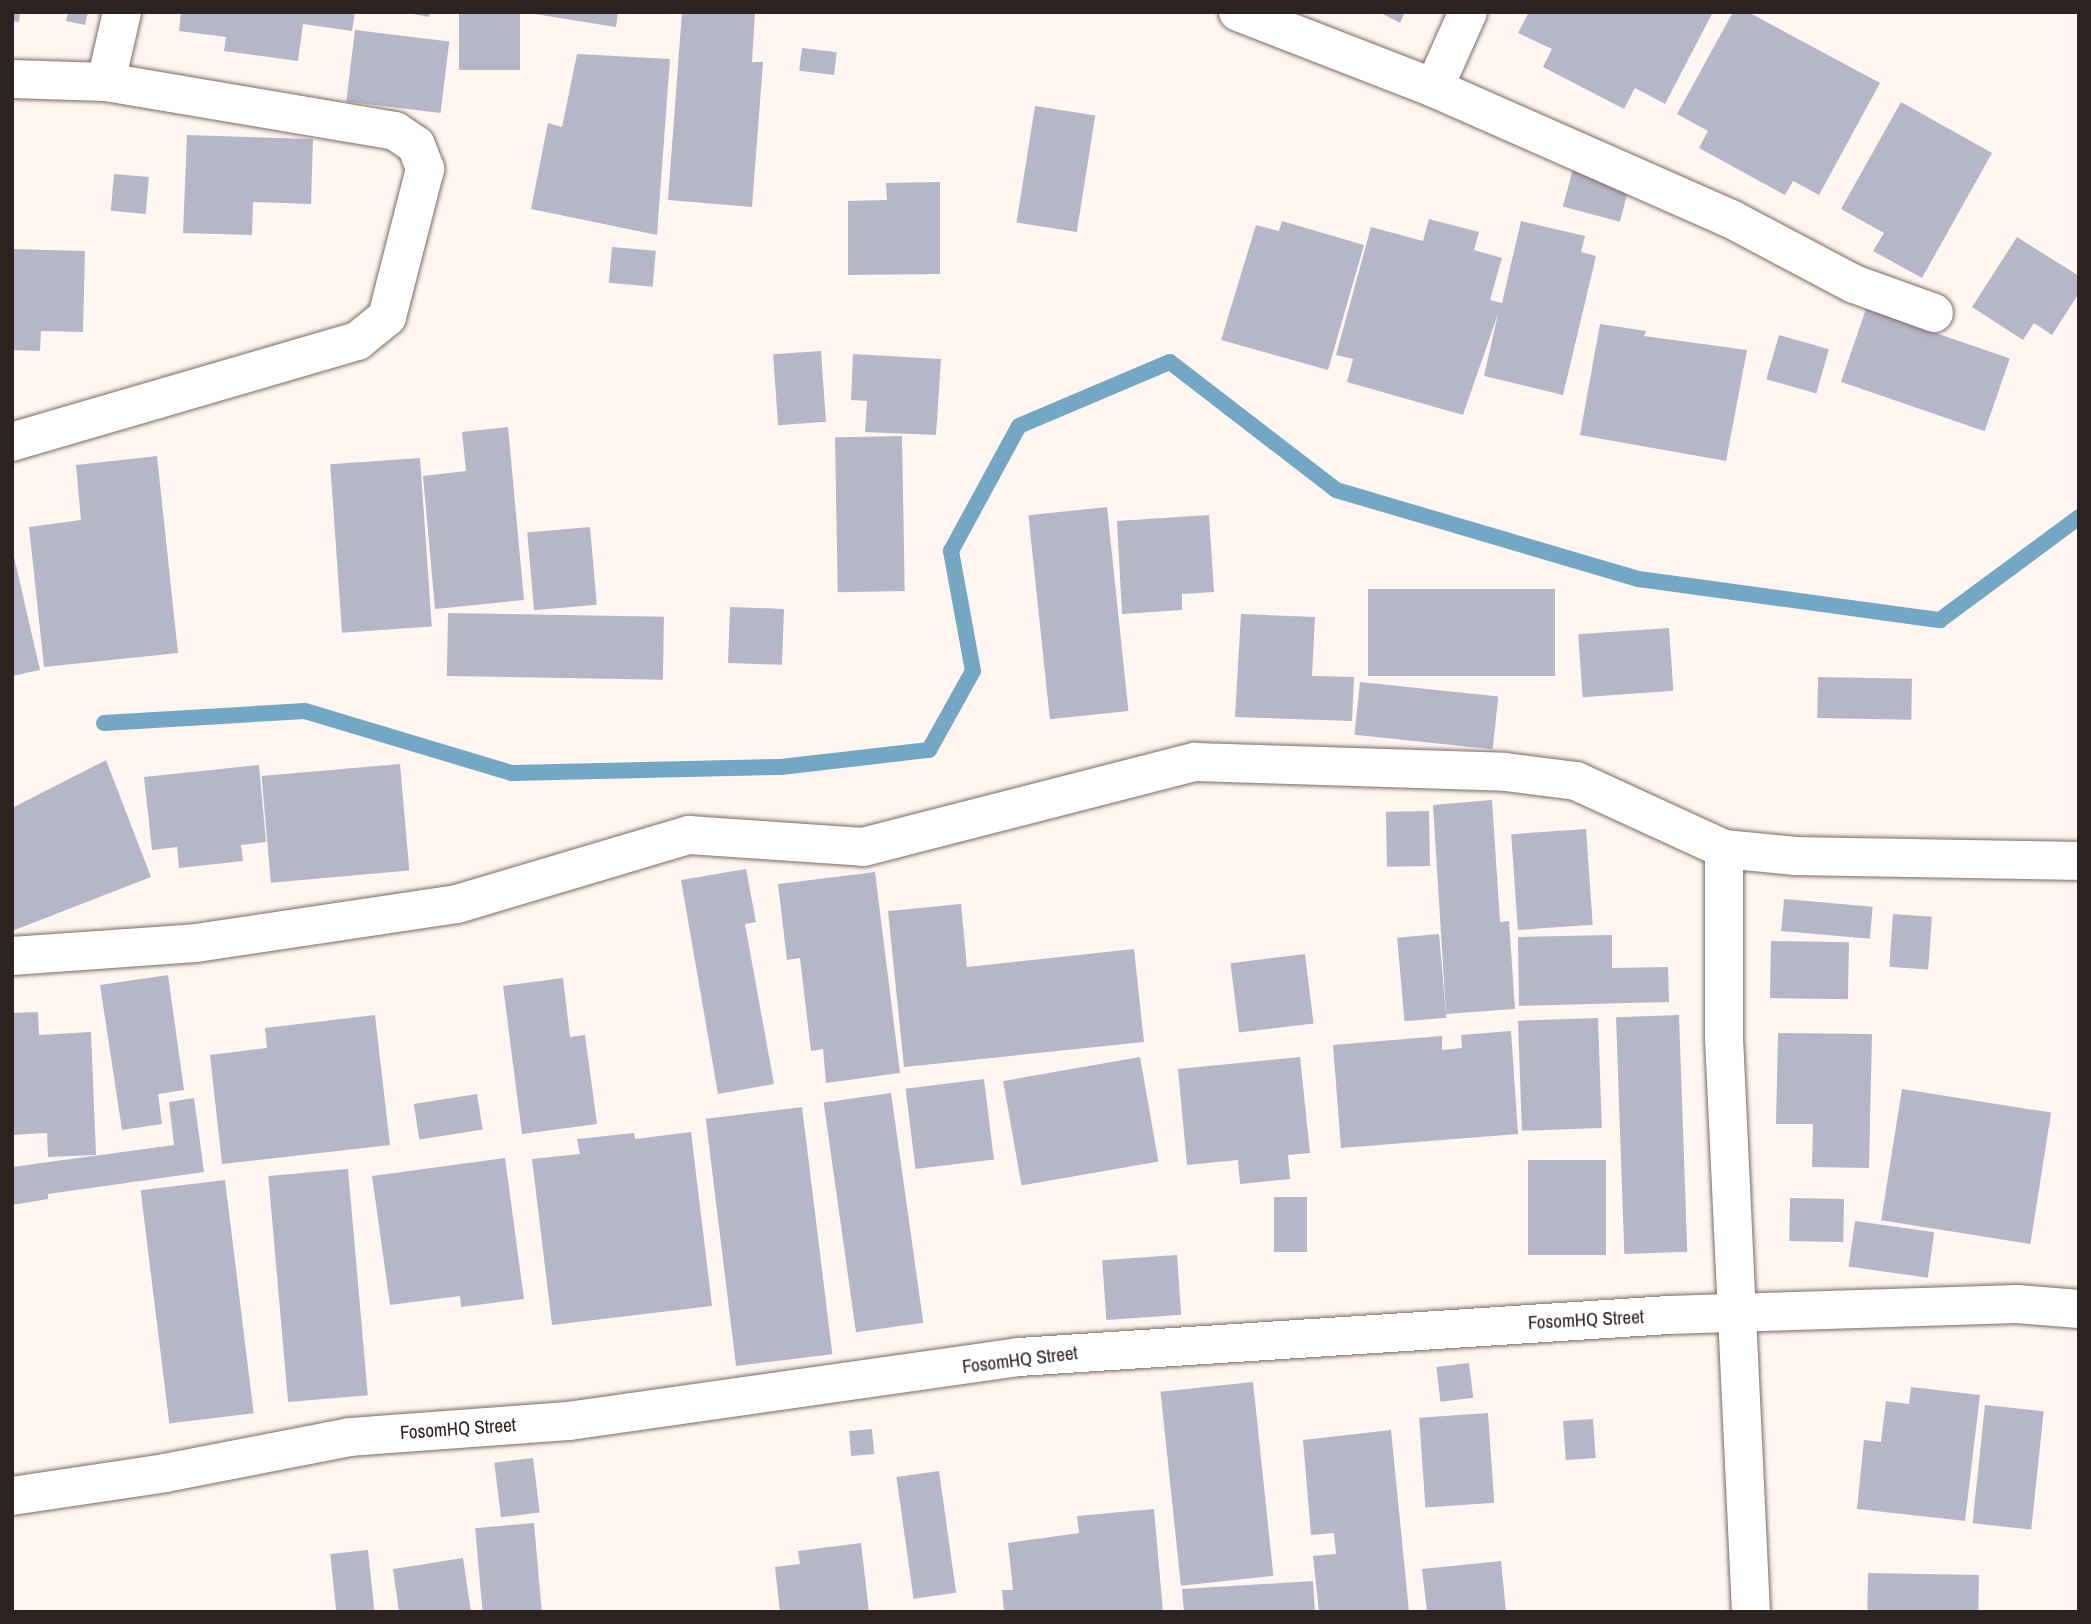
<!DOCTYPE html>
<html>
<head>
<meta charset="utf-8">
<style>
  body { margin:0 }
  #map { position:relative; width:2091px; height:1624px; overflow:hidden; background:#fff6f2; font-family:"Archivo Narrow",sans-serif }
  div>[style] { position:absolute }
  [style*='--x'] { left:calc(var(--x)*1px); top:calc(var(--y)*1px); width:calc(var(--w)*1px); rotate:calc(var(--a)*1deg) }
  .stream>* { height:16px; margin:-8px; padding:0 8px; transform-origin:8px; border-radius:8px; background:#74a7c4 }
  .building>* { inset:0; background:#b6b6c9; transform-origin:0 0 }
  .roads { filter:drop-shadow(0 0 2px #7d6a62) drop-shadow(0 0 2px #7d6a62) }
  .minor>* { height:38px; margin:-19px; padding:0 19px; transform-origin:19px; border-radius:19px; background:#fff }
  span { translate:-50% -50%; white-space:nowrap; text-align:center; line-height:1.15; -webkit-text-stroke:6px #fff; paint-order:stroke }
  .street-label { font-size:19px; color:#2c2320 }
  .frame { position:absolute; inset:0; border:14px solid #2c2320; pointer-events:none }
</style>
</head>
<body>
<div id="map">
  <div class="stream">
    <div style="--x:104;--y:723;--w:201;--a:-3.4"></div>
    <div style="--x:305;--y:711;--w:216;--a:16.7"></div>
    <div style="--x:512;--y:773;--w:269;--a:-1.3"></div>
    <div style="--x:781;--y:767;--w:149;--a:-6.6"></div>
    <div style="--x:929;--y:750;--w:90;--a:-60.9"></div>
    <div style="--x:973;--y:671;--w:122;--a:-100.4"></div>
    <div style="--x:951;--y:551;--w:142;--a:-61.5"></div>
    <div style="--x:1019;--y:426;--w:164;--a:-23"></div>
    <div style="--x:1170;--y:362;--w:210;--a:37.6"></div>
    <div style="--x:1336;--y:490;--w:316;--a:16.4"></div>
    <div style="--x:1639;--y:579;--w:304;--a:7.8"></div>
    <div style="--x:1940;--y:620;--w:173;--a:-36.5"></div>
  </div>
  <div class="building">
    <div style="clip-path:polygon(12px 12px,20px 12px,19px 22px,12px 21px)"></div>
    <div style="clip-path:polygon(68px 12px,88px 12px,85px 25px,66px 21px)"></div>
    <div style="clip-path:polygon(181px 12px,355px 12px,352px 31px,303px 24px,298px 61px,224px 51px,226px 37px,179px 31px)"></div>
    <div style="clip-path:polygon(403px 12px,430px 12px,429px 17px)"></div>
    <div style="left:459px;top:12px;width:61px;height:58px"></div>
    <div style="clip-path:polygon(522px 12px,618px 12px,616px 27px)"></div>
    <div style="clip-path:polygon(682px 12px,755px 12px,752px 62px,763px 62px,752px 207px,668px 200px)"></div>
    <div style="clip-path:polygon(1379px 12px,1405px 12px,1400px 23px)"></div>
    <div style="clip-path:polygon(1529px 12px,1713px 12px,1665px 104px,1635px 88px,1624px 109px,1543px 67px,1552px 49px,1518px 33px)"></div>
    <div style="clip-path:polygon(1733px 12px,1748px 12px,1880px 83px,1819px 195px,1793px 181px,1785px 195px,1699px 148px,1708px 131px,1677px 114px)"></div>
    <div style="left:355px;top:30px;width:95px;height:72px;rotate:7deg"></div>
    <div style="left:802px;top:48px;width:35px;height:23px;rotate:7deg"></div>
    <div style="clip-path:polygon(577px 54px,670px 59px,657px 235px,531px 209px,548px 123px,562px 127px)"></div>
    <div style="clip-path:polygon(1901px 102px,1992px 153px,1922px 278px,1873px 251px,1884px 233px,1841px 209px)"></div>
    <div style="left:1035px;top:106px;width:61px;height:118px;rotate:9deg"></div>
    <div style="clip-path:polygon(187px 135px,313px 139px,311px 204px,253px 202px,252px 235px,183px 233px)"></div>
    <div style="left:1574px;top:165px;width:59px;height:43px;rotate:15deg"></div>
    <div style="left:114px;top:174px;width:35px;height:37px;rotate:5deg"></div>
    <div style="clip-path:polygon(940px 182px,940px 274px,848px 275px,848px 201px,887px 200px,886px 183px)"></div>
    <div style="clip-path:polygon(1429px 219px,1479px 232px,1474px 250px,1502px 258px,1490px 300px,1502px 303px,1521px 221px,1585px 236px,1581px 252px,1596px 256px,1563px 395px,1484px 376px,1498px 314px,1463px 415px,1347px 382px,1353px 359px,1336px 355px,1371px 227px,1423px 241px)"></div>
    <div style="clip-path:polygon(1282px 221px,1364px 245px,1328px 370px,1221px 340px,1256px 225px,1279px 231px)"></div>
    <div style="clip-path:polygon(2017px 237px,2079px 276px,2079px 293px,2052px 335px,2034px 323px,2023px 340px,1972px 307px)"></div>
    <div style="left:612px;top:247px;width:44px;height:36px;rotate:5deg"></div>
    <div style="clip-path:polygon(12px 249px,85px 251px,83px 332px,41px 331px,40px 351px,12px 350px)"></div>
    <div style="left:1866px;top:309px;width:152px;height:77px;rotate:19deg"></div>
    <div style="clip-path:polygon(1600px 324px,1646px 331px,1644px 336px,1747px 350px,1726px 461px,1580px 435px)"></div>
    <div style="left:1779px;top:335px;width:52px;height:46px;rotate:16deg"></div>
    <div style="left:821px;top:351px;width:71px;height:48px;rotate:86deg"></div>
    <div style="clip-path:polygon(853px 354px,941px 359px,936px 435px,865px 432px,867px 401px,851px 400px)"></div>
    <div style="clip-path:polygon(508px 427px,524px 600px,435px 609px,423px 476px,466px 471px,462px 432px)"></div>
    <div style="left:902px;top:436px;width:155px;height:67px;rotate:89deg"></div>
    <div style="clip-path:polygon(157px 456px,178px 653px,44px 667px,29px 527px,81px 520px,76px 465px)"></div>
    <div style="left:420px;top:458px;width:169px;height:90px;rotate:86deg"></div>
    <div style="left:1107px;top:507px;width:205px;height:79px;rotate:84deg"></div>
    <div style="clip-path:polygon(1209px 515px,1214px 592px,1182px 594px,1182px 610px,1122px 614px,1117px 521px)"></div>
    <div style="left:590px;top:527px;width:78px;height:63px;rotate:85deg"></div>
    <div style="clip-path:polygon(12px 548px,40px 670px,12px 676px)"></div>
    <div style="left:1368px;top:589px;width:187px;height:87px"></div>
    <div style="left:730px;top:607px;width:54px;height:56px;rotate:2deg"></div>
    <div style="left:448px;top:613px;width:216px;height:63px;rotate:1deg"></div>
    <div style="clip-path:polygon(1241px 614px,1315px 617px,1312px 676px,1354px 677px,1352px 721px,1235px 717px)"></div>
    <div style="left:1669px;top:628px;width:63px;height:91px;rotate:86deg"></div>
    <div style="left:1818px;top:677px;width:94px;height:41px;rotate:1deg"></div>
    <div style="left:1360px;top:682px;width:139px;height:53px;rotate:6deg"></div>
    <div style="clip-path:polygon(106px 760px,151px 877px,12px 931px,12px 808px)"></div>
    <div style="left:400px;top:764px;width:107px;height:139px;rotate:85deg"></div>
    <div style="clip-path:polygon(259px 765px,266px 842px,241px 845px,243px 861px,179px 868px,177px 847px,152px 850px,144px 777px)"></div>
    <div style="clip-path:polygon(1492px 800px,1500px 922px,1509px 921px,1515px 1009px,1446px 1014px,1433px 805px)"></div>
    <div style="left:1429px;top:811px;width:55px;height:43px;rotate:89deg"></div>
    <div style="left:1586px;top:829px;width:96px;height:75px;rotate:86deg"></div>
    <div style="clip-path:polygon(746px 869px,756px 922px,745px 924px,774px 1084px,718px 1094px,681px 880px)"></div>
    <div style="clip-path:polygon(875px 872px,900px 1073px,826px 1083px,823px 1049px,811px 1051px,800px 958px,787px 960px,778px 884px)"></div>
    <div style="left:1784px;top:899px;width:89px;height:32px;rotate:5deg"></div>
    <div style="clip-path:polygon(961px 904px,967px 967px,1134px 949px,1144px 1042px,904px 1067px,888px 911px)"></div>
    <div style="left:1893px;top:914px;width:39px;height:53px;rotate:4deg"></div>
    <div style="left:1439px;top:934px;width:84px;height:42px;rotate:85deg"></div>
    <div style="clip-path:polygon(1612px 935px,1612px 968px,1668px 967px,1669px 1002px,1519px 1006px,1518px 937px)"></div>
    <div style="left:1771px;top:941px;width:78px;height:57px;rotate:1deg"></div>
    <div style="left:1305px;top:954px;width:70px;height:75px;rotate:83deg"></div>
    <div style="clip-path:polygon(168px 975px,184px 1090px,158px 1094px,162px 1124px,122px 1130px,100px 985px)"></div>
    <div style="clip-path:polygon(563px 978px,570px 1037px,585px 1035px,597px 1124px,522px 1134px,503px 986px)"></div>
    <div style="clip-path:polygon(38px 1012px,39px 1035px,91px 1032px,96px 1155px,48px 1157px,47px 1133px,12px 1135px,12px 1013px)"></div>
    <div style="clip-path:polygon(375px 1015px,390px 1145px,222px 1164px,210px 1055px,267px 1048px,265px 1028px)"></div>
    <div style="left:1679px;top:1015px;width:237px;height:63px;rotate:88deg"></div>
    <div style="left:1598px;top:1018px;width:110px;height:80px;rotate:88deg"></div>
    <div style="clip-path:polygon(1511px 1031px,1518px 1134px,1341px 1148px,1333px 1045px,1442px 1036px,1442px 1050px,1462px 1048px,1461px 1035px)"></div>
    <div style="clip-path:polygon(1778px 1033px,1872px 1034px,1869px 1168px,1812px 1167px,1813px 1124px,1776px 1124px)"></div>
    <div style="left:1140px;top:1057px;width:106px;height:139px;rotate:80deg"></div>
    <div style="clip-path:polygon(1300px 1057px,1310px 1153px,1288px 1155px,1290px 1179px,1240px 1184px,1238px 1160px,1187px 1165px,1178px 1069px)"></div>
    <div style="left:984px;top:1079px;width:81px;height:79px;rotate:83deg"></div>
    <div style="left:1902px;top:1089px;width:151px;height:133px;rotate:9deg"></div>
    <div style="left:891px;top:1093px;width:232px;height:68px;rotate:82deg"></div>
    <div style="left:477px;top:1094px;width:36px;height:64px;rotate:81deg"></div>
    <div style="clip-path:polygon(194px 1098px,204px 1172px,48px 1194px,48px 1199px,12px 1205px,12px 1167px,174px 1145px,169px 1102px)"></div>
    <div style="left:802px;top:1107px;width:249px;height:97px;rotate:83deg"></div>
    <div style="clip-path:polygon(691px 1132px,712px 1306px,552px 1325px,532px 1159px,580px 1154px,577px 1139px,634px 1133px,635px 1139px)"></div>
    <div style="clip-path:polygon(505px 1158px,524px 1299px,461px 1307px,460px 1296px,390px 1305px,372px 1176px)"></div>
    <div style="left:1528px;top:1160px;width:78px;height:95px"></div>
    <div style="left:348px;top:1169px;width:227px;height:80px;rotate:85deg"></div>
    <div style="left:225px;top:1180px;width:235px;height:85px;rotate:83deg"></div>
    <div style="left:1274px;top:1197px;width:33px;height:55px"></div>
    <div style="left:1790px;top:1198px;width:54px;height:43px;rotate:1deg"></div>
    <div style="left:1855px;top:1221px;width:80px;height:46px;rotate:8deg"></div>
    <div style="left:1177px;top:1255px;width:60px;height:75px;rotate:86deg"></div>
    <div style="left:1469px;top:1363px;width:35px;height:33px;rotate:83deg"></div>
    <div style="left:1253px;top:1382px;width:195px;height:93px;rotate:84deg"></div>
    <div style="clip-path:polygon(1911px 1387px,1980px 1395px,1965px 1521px,1857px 1509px,1864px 1440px,1881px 1442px,1886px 1401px,1909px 1404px)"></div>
    <div style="left:1985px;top:1405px;width:59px;height:119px;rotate:6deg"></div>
    <div style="left:1488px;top:1413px;width:90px;height:69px;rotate:86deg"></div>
    <div style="left:1593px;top:1419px;width:39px;height:30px;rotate:86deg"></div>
    <div style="left:872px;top:1429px;width:25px;height:23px;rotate:85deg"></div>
    <div style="clip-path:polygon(1391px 1430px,1409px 1612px,1319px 1612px,1313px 1556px,1336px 1554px,1334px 1533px,1311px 1535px,1303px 1440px)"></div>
    <div style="left:533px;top:1458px;width:55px;height:39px;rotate:83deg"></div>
    <div style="left:939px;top:1471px;width:123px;height:43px;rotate:82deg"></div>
    <div style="clip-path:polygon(1154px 1509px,1163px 1612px,1004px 1612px,1002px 1590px,1013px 1590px,1008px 1543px,1079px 1533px,1077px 1516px)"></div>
    <div style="left:534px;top:1523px;width:89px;height:59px;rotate:85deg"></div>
    <div style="clip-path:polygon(861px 1543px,869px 1612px,780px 1612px,775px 1567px,800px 1564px,798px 1551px)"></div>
    <div style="left:368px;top:1550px;width:62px;height:38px;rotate:84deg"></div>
    <div style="clip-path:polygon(463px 1558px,471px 1612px,399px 1612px,393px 1569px)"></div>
    <div style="clip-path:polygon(1501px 1561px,1506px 1612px,1427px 1612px,1422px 1569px)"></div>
    <div style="left:1868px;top:1573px;width:111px;height:39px;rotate:1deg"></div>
    <div style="clip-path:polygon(1313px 1581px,1315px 1612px,1184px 1612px,1182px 1589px)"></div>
  </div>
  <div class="roads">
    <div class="minor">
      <div style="--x:1238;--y:12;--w:210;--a:21.2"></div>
      <div style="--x:1434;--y:88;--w:325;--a:23.8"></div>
      <div style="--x:1731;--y:219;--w:139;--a:27.9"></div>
      <div style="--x:1854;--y:284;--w:85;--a:19.9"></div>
      <div style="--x:12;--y:79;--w:94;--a:1.8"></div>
      <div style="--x:106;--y:82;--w:293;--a:9.6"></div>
      <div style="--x:395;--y:131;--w:25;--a:34"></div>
      <div style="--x:416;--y:145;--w:26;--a:69"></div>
      <div style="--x:425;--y:169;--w:153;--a:104.4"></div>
      <div style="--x:387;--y:317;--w:38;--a:141"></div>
      <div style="--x:357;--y:341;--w:359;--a:163.7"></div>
      <div style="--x:106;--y:82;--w:72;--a:-77.1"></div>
      <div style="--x:1434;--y:88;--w:83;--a:-65.9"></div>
      <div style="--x:1724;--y:849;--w:189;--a:90"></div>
      <div style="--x:1724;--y:1038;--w:575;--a:87.31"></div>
      <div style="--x:12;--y:956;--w:184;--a:-4"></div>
      <div style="--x:196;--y:943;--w:264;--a:-8.5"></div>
      <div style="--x:457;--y:904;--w:242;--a:-16.6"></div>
      <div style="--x:689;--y:835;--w:174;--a:3.9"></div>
      <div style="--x:863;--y:847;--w:343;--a:-14.4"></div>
      <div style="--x:1195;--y:762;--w:310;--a:1.8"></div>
      <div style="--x:1505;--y:772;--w:72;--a:7.2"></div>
      <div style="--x:1576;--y:781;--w:163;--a:24.7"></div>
      <div style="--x:1724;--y:849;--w:72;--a:5.6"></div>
      <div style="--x:1796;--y:856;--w:283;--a:1"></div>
      <div style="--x:12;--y:1496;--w:155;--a:-8.5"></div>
      <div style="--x:165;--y:1473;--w:188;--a:-11"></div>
      <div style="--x:350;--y:1437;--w:220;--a:-4.2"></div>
      <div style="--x:569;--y:1421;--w:455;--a:-8.1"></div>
      <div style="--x:1019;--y:1357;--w:650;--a:-3.7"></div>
      <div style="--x:1668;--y:1315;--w:349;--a:-1.8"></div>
      <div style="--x:2017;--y:1304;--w:62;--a:4.6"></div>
    </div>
  </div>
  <div class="street-label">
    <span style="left:1586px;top:1320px;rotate:-3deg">FosomHQ Street</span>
    <span style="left:1020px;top:1360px;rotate:-7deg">FosomHQ Street</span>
    <span style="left:458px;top:1429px;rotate:-4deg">FosomHQ Street</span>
  </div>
  <div class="frame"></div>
</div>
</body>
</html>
